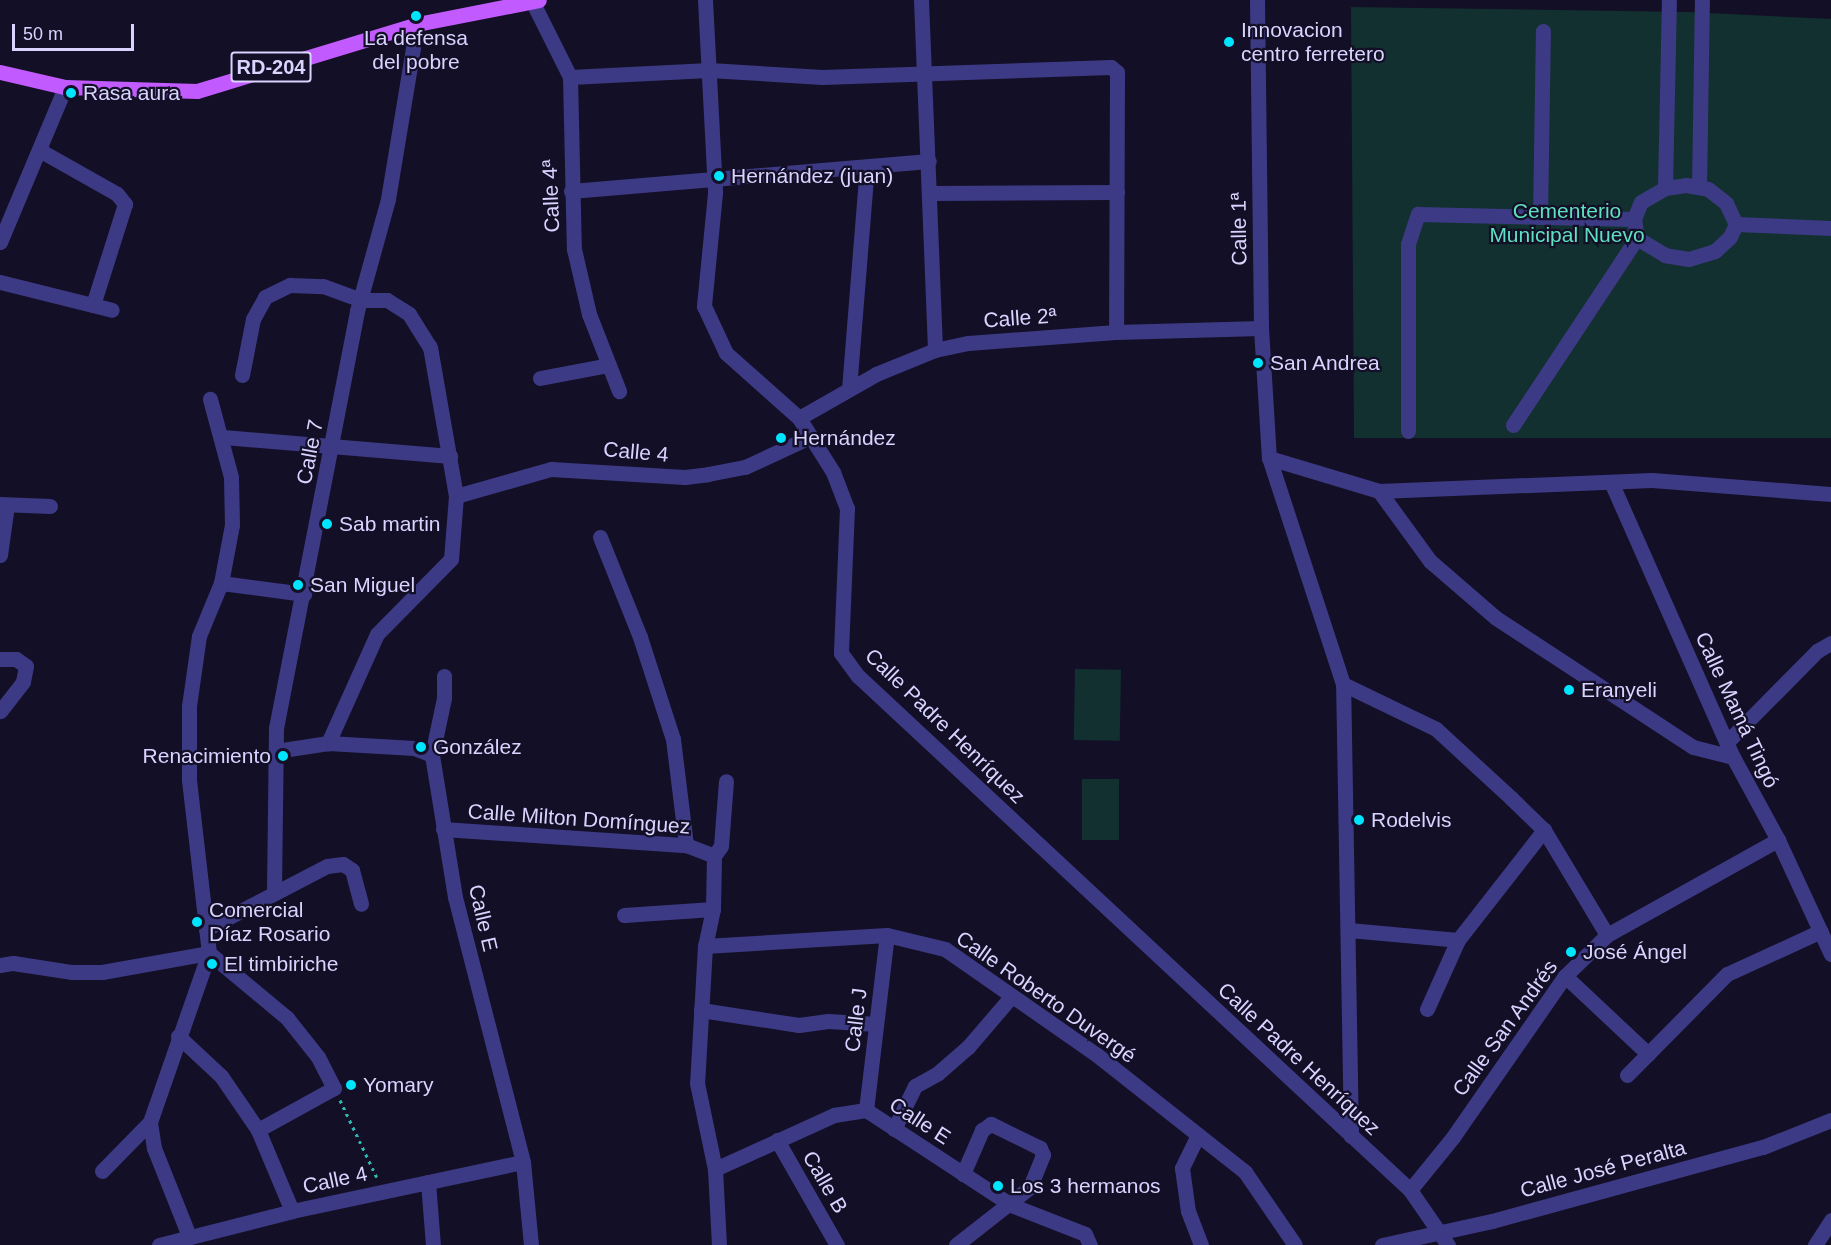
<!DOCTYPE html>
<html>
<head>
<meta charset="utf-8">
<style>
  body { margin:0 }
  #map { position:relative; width:1831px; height:1245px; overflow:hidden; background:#130f26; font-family:Arial,sans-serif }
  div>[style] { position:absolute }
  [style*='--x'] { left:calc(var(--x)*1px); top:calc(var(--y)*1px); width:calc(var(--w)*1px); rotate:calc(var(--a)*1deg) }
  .green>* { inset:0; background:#12302f; transform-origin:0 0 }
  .path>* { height:3px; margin-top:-1.5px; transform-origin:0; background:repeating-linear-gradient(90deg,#2fb8b0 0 3px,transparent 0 7.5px) }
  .street>* { height:15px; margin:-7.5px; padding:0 7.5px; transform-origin:7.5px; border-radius:7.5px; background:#3d3a85 }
  .primary>* { height:15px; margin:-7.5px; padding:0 7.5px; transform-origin:7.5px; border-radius:7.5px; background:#c25bff }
  .dots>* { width:16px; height:16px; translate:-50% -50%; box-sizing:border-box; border:3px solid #130f26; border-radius:50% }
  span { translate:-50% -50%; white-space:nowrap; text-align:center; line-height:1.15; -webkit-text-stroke:4.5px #130f26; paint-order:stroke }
  .shield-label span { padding:2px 4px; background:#130f26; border:2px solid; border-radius:4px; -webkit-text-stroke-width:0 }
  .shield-label { font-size:20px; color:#d9d4ff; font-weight:700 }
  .poi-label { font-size:21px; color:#d9d4ff }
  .left { translate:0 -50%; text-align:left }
  .right { translate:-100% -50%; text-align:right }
  .street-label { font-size:21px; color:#d9d4ff }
  .park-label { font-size:21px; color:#5fe0c0 }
  .scale { position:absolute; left:12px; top:24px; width:122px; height:27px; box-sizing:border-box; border:3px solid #d9d4ff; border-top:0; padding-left:8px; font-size:18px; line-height:21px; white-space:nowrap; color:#d9d4ff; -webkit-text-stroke:4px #130f26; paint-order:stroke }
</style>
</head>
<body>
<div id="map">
  <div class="green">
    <div style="clip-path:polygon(1351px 7px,1688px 12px,1831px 19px,1831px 438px,1354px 438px)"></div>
    <div style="left:1075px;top:669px;width:46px;height:71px;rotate:1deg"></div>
    <div style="left:1082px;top:779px;width:37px;height:61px"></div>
  </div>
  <div class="path">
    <div style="--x:340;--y:1100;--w:86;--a:64.6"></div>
  </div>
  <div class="street">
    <div style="--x:705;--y:0;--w:193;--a:87"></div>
    <div style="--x:715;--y:193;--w:114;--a:95.6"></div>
    <div style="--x:704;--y:306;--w:52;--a:64.9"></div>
    <div style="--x:726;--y:353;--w:98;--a:41.7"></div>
    <div style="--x:799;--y:418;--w:64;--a:57.8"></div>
    <div style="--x:833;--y:472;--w:39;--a:69"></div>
    <div style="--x:847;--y:508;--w:145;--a:92.4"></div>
    <div style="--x:841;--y:653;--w:29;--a:54"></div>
    <div style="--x:858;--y:676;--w:754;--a:42.96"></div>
    <div style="--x:1410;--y:1190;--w:67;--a:55.4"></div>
    <div style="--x:921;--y:0;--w:350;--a:87.7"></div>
    <div style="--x:1257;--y:0;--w:328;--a:89.3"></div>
    <div style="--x:1261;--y:328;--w:130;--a:86.5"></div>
    <div style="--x:532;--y:1;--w:85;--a:63.4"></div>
    <div style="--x:570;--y:77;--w:172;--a:88.7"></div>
    <div style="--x:574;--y:249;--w:67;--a:77"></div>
    <div style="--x:589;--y:314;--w:83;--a:68.7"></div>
    <div style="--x:570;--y:77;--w:139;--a:-2.9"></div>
    <div style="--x:709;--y:70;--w:113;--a:3.5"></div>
    <div style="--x:822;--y:77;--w:289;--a:-2"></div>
    <div style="--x:1111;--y:67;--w:8;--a:40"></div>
    <div style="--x:1117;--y:72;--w:260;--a:90.2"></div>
    <div style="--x:41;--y:151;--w:87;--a:29.5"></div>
    <div style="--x:117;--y:194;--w:13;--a:51"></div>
    <div style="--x:125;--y:204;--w:106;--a:107.6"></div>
    <div style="--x:1686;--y:185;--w:22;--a:10"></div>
    <div style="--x:1708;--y:189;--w:23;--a:38"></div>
    <div style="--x:1726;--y:203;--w:23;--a:65"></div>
    <div style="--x:1736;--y:224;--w:14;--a:115"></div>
    <div style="--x:1730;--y:237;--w:21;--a:137"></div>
    <div style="--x:1715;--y:251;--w:27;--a:163"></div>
    <div style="--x:1689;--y:259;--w:24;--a:-171"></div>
    <div style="--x:1665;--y:255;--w:33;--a:-149"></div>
    <div style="--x:1637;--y:238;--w:19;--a:-99"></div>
    <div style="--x:1634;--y:219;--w:18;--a:-68"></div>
    <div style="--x:1641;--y:202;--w:28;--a:-30"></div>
    <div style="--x:1665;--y:188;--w:21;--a:-8"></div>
    <div style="--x:1699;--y:187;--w:187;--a:-89.1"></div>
    <div style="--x:1665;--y:188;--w:188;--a:-88.8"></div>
    <div style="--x:571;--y:191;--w:359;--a:-4.8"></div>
    <div style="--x:929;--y:193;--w:188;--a:-0.3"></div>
    <div style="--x:1540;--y:217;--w:186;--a:-89.1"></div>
    <div style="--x:1736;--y:224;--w:95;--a:2.4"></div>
    <div style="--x:0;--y:242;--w:168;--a:-67.2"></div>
    <div style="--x:0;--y:282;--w:115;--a:14"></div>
    <div style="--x:242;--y:375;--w:57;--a:-78.9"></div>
    <div style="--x:253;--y:319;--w:25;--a:-61"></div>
    <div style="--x:265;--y:297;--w:28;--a:-26"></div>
    <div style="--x:290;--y:285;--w:33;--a:2"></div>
    <div style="--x:323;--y:286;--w:40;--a:20.2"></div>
    <div style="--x:361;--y:300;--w:26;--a:0"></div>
    <div style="--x:387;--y:300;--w:26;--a:32"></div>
    <div style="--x:409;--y:314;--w:39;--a:58"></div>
    <div style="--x:430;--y:347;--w:151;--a:80.1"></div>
    <div style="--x:456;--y:496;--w:63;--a:94.5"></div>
    <div style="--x:451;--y:559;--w:105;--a:134.6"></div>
    <div style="--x:377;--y:634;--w:120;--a:114.2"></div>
    <div style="--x:540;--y:378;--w:70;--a:-10.7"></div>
    <div style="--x:849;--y:389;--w:223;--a:-85.4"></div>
    <div style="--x:799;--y:418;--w:89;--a:-29.7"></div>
    <div style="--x:876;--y:374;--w:64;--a:-22.1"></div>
    <div style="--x:935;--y:350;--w:34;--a:-12"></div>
    <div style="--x:968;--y:343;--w:148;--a:-4.3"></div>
    <div style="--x:1116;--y:332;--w:145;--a:-1.6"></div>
    <div style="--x:1513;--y:425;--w:224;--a:-56.5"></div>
    <div style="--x:1408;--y:431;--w:187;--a:-90"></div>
    <div style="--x:1408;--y:244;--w:32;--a:-72"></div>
    <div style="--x:1418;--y:214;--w:216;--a:1.3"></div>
    <div style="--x:223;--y:437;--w:228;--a:4.8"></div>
    <div style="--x:1611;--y:482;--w:301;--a:66.1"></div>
    <div style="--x:1733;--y:757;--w:94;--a:61.5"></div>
    <div style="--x:1778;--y:840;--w:126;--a:65.1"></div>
    <div style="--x:1379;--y:491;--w:273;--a:-2.3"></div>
    <div style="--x:1652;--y:480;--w:180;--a:4.5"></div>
    <div style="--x:456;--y:496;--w:99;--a:-15.9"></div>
    <div style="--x:551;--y:469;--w:134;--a:3.4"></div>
    <div style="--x:685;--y:477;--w:23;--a:-7"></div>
    <div style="--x:708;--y:474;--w:38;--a:-11"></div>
    <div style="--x:745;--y:467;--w:72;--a:-24.8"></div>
    <div style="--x:0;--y:504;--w:50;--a:2.3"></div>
    <div style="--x:600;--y:537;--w:108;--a:68.2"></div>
    <div style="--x:640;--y:637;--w:107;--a:72.1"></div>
    <div style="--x:673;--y:739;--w:107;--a:83"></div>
    <div style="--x:0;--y:555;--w:50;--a:-82"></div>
    <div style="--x:221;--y:583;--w:84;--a:7.5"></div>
    <div style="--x:0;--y:659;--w:16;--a:0"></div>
    <div style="--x:16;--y:659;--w:12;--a:35"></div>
    <div style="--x:26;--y:666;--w:16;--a:101"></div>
    <div style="--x:23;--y:682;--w:37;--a:128"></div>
    <div style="--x:1343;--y:684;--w:103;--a:25.8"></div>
    <div style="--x:1436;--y:729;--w:102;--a:42.6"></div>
    <div style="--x:1511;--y:798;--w:46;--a:44.1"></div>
    <div style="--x:1544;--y:830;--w:122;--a:59"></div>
    <div style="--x:1728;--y:741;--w:127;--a:-45.3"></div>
    <div style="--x:1817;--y:651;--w:16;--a:-30"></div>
    <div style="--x:276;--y:751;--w:53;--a:-8.7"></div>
    <div style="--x:328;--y:743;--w:86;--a:3.3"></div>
    <div style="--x:414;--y:748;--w:19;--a:21"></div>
    <div style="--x:432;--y:755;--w:144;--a:80.8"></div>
    <div style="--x:455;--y:897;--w:274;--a:75.6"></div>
    <div style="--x:523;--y:1162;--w:83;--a:84.5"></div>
    <div style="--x:432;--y:755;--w:58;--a:-78.1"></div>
    <div style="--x:444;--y:698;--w:22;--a:-90"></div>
    <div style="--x:443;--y:829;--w:244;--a:3.8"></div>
    <div style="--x:686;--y:845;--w:30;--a:21"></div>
    <div style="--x:714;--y:856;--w:53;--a:91.1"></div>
    <div style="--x:713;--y:909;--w:38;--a:102"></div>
    <div style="--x:705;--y:946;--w:137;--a:93.3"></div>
    <div style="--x:697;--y:1083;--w:88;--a:78.2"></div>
    <div style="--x:715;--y:1169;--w:76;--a:87"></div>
    <div style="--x:714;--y:856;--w:12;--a:-55"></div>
    <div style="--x:721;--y:846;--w:65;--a:-85.6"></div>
    <div style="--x:274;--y:891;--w:163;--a:-89.3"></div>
    <div style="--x:276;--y:728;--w:425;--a:-79"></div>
    <div style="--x:357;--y:311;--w:116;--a:-74.5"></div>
    <div style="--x:388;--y:199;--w:177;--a:-80.6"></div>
    <div style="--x:624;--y:915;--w:89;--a:-3.9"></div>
    <div style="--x:206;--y:929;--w:136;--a:-27.5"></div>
    <div style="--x:327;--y:866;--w:16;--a:-7"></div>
    <div style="--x:343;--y:864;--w:11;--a:34"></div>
    <div style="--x:352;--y:870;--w:35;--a:75"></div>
    <div style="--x:1349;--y:930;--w:109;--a:5.2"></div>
    <div style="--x:1458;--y:940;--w:140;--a:-52"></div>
    <div style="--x:705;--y:946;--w:182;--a:-3.5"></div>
    <div style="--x:887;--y:935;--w:60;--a:13.6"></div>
    <div style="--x:945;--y:949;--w:185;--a:34.9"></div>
    <div style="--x:1097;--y:1055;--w:189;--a:38.3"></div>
    <div style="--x:1245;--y:1172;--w:88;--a:55.6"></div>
    <div style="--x:0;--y:965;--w:13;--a:-9"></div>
    <div style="--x:13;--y:963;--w:60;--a:8.7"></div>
    <div style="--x:72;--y:972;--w:30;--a:0"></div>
    <div style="--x:102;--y:972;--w:109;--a:-10.1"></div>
    <div style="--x:209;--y:953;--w:102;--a:39.8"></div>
    <div style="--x:287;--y:1018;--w:50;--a:51.5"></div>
    <div style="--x:318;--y:1057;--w:35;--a:63"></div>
    <div style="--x:334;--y:1088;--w:87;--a:151.1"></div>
    <div style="--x:1565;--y:976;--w:114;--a:43.2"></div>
    <div style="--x:1427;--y:1009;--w:76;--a:-65.8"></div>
    <div style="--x:701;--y:1010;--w:99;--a:8.7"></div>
    <div style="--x:799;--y:1025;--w:29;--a:-8"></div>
    <div style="--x:828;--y:1021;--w:48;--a:3.6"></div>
    <div style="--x:178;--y:1036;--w:59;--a:42.9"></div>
    <div style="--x:221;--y:1076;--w:65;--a:55.6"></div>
    <div style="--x:258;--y:1130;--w:88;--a:67.2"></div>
    <div style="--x:1627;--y:1075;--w:142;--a:-45.3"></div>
    <div style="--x:1727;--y:974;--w:103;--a:-24.6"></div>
    <div style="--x:866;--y:1110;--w:176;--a:-83.2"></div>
    <div style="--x:894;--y:1129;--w:48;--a:-64"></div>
    <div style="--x:915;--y:1086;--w:26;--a:-29"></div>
    <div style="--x:938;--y:1073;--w:40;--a:-41"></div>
    <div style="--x:968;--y:1047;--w:65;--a:-49.4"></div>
    <div style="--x:1198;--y:1135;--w:37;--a:116"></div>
    <div style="--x:1182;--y:1168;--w:43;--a:82.1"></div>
    <div style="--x:1188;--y:1211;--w:36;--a:69"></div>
    <div style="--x:1351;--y:1136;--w:452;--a:-91"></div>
    <div style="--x:1343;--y:684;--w:238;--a:-108.1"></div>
    <div style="--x:1269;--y:458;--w:115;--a:16.7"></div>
    <div style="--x:1379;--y:491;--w:87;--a:53.9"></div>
    <div style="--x:1430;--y:561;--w:87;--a:40.8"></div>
    <div style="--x:1496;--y:618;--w:235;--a:33.2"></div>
    <div style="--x:1693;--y:747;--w:41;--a:14"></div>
    <div style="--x:777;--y:1140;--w:121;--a:60.3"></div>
    <div style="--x:715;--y:1169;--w:131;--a:-24.4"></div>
    <div style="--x:834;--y:1115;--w:32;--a:-9"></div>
    <div style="--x:866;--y:1110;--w:173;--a:33.2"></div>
    <div style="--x:1011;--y:1205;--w:79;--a:21.4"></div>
    <div style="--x:1085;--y:1234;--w:12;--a:66"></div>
    <div style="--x:102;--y:1171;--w:69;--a:-45.6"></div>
    <div style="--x:428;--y:1182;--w:63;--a:85.5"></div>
    <div style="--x:1410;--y:1190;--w:68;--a:-50.9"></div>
    <div style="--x:1453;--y:1137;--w:196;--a:-55.2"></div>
    <div style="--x:1565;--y:976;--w:59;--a:-44.3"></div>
    <div style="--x:1607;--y:935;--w:196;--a:-29.1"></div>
    <div style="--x:189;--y:1236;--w:95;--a:-111.7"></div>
    <div style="--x:154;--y:1148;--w:26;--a:-99"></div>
    <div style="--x:150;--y:1122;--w:179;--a:-70.8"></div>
    <div style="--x:209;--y:953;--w:174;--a:-96.6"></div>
    <div style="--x:189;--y:780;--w:74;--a:-90"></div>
    <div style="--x:189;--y:706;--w:71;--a:-81.9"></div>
    <div style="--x:199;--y:636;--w:57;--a:-67.5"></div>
    <div style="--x:221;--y:583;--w:59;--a:-79.3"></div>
    <div style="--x:232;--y:525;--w:48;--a:-91.2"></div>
    <div style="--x:231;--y:477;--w:81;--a:-105.1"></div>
    <div style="--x:159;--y:1245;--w:137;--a:-14.3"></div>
    <div style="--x:292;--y:1211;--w:236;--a:-12"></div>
    <div style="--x:956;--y:1245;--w:94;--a:-38.1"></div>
    <div style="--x:1030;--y:1187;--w:35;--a:-68"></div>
    <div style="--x:1043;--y:1155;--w:8;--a:-113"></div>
    <div style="--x:1040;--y:1148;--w:55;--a:-153.9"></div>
    <div style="--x:991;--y:1124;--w:11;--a:146"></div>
    <div style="--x:982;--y:1130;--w:48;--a:113.4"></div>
    <div style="--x:1382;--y:1245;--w:113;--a:-12.3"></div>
    <div style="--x:1492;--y:1221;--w:281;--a:-15.3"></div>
    <div style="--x:1763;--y:1147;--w:73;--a:-21.7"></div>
    <div style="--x:1815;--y:1245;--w:30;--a:-57"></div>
  </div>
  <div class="primary">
    <div style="--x:0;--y:72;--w:67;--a:13"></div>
    <div style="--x:65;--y:87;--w:132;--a:1.7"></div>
    <div style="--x:197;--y:91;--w:230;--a:-16.9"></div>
    <div style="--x:417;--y:24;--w:124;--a:-11.1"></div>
  </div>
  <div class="dots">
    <div style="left:416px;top:16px;background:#00e5ff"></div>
    <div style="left:1229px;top:42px;background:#00e5ff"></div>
    <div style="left:71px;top:93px;background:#00e5ff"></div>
    <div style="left:719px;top:176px;background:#00e5ff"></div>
    <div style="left:1258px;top:363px;background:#00e5ff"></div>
    <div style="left:781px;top:438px;background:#00e5ff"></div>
    <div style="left:327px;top:524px;background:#00e5ff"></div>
    <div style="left:298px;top:585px;background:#00e5ff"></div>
    <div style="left:1569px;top:690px;background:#00e5ff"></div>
    <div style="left:421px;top:747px;background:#00e5ff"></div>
    <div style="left:283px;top:756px;background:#00e5ff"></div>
    <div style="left:1359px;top:820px;background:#00e5ff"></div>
    <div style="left:197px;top:922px;background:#00e5ff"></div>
    <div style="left:1571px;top:952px;background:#00e5ff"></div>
    <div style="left:212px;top:964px;background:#00e5ff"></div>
    <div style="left:351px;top:1085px;background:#00e5ff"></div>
    <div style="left:998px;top:1186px;background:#00e5ff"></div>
  </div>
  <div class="shield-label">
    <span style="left:271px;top:67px">RD-204</span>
  </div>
  <div class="poi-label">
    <span class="left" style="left:1241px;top:42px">Innovacion<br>centro ferretero</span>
    <span style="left:416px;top:50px">La defensa<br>del pobre</span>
    <span class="left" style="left:83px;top:93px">Rasa aura</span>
    <span class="left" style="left:731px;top:176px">Hernández (juan)</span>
    <span class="left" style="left:1270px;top:363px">San Andrea</span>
    <span class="left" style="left:793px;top:438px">Hernández</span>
    <span class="left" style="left:339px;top:524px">Sab martin</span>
    <span class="left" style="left:310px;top:585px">San Miguel</span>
    <span class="left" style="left:1581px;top:690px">Eranyeli</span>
    <span class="left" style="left:433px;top:747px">González</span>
    <span class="right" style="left:271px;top:756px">Renacimiento</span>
    <span class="left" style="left:1371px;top:820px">Rodelvis</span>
    <span class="left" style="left:209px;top:922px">Comercial<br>Díaz Rosario</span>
    <span class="left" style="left:1583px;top:952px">José Ángel</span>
    <span class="left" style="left:224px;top:964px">El timbiriche</span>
    <span class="left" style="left:363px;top:1085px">Yomary</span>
    <span class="left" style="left:1010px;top:1186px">Los 3 hermanos</span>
  </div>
  <div class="street-label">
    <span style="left:551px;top:196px;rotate:-92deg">Calle 4ª</span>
    <span style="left:1239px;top:229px;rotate:-91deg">Calle 1ª</span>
    <span style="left:1020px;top:318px;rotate:-4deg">Calle 2ª</span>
    <span style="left:310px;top:452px;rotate:-79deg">Calle 7</span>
    <span style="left:636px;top:452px;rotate:5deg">Calle 4</span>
    <span style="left:1737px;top:710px;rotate:65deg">Calle Mamá Tingó</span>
    <span style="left:945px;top:726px;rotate:44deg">Calle Padre Henríquez</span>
    <span style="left:579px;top:819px;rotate:4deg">Calle Milton Domínguez</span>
    <span style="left:483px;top:918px;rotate:77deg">Calle E</span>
    <span style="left:1046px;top:997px;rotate:35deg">Calle Roberto Duvergé</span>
    <span style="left:856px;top:1020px;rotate:-83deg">Calle J</span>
    <span style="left:1505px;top:1028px;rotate:-54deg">Calle San Andrés</span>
    <span style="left:1299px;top:1059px;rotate:43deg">Calle Padre Henríquez</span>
    <span style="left:920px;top:1121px;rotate:33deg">Calle E</span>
    <span style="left:1603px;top:1169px;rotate:-15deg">Calle José Peralta</span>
    <span style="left:335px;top:1180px;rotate:-12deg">Calle 4</span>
    <span style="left:825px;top:1182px;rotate:60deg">Calle B</span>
  </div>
  <div class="park-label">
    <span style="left:1567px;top:223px">Cementerio<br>Municipal Nuevo</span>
  </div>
  <div class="scale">50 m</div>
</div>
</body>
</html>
